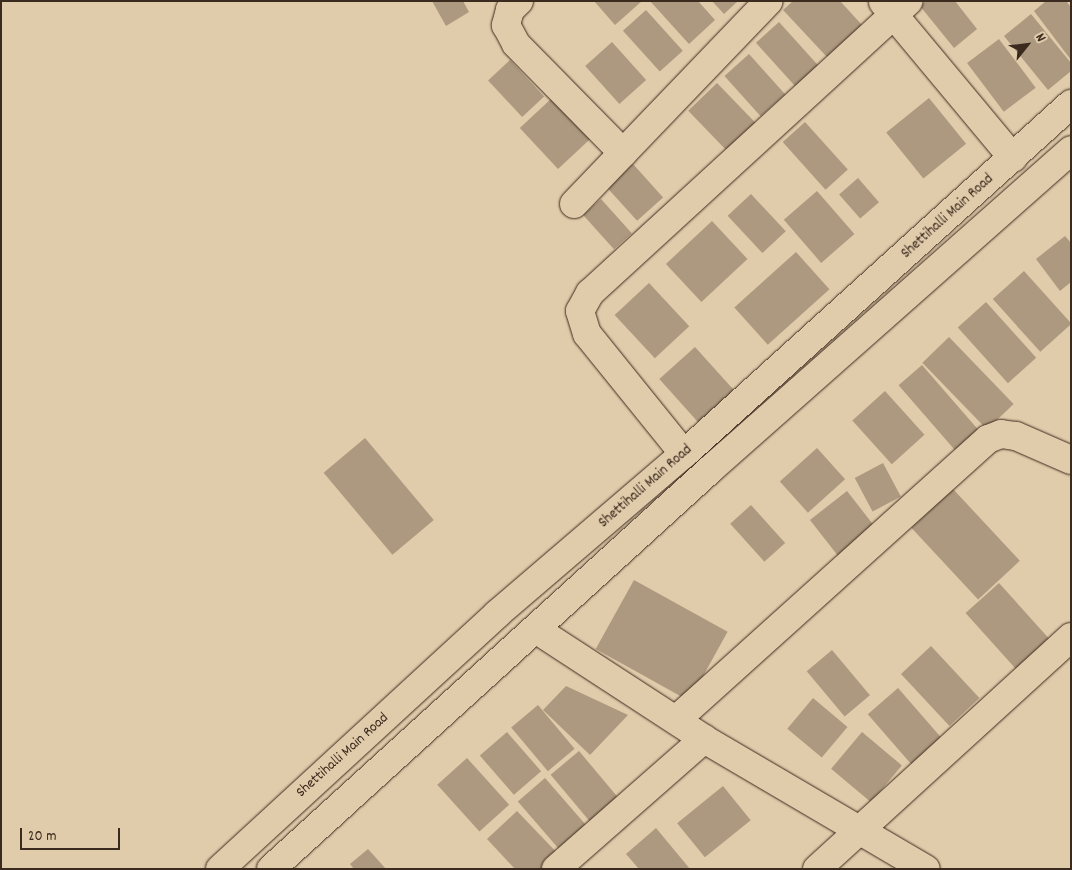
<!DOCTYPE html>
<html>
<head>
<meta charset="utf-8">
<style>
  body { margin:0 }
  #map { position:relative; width:1072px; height:870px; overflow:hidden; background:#e0cbaa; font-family:Dekko,sans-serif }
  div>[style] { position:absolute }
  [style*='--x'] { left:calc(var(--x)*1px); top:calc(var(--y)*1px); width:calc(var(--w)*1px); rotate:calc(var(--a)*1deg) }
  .building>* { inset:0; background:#ad997f; transform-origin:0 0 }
  .roads { filter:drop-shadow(0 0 1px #3b2a1e) drop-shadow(0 0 1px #3b2a1e) }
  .street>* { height:28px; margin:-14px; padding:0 14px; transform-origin:14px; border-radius:14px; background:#e0cbaa }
  .secondary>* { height:28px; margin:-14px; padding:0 14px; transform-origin:14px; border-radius:14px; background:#e0cbaa }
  span { translate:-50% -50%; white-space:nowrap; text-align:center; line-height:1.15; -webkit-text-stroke:4px #e0cbaa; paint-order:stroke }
  .street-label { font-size:15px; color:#3b2a1e }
  .frame { position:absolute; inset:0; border:2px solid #3b2a1e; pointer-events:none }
  .north { position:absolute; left:1002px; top:20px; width:50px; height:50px; -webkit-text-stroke:4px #e0cbaa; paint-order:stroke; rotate:61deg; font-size:14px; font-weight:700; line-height:20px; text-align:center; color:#3b2a1e }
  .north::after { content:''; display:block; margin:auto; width:18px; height:22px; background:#3b2a1e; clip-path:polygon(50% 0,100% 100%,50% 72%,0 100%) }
  .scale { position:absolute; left:20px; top:828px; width:100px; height:22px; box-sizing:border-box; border:2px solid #3b2a1e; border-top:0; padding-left:6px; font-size:15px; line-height:18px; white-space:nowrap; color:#3b2a1e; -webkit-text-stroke:4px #e0cbaa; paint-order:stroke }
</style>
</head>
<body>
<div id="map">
  <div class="building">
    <div style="clip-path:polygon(432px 1px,463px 1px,469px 12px,446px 26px)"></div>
    <div style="clip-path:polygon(594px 1px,642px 1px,615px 25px)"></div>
    <div style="clip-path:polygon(650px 1px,698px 1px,715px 20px,689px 44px)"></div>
    <div style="clip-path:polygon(712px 1px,738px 1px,724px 14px)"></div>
    <div style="clip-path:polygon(793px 1px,840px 1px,862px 25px,827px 57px,783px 10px)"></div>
    <div style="clip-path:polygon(926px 1px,955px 1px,977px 29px,954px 48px,920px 6px)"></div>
    <div style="clip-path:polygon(1046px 1px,1066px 1px,1071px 7px,1071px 60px,1034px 11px)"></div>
    <div style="left:646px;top:10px;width:55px;height:31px;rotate:48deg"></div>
    <div style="clip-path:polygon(1031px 14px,1071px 63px,1071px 71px,1048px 90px,1004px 36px)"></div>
    <div style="left:779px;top:22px;width:59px;height:31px;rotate:48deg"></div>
    <div style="left:999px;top:39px;width:61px;height:40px;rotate:53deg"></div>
    <div style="left:612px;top:42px;width:51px;height:36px;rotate:48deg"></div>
    <div style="left:749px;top:54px;width:54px;height:33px;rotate:48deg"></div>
    <div style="left:510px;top:60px;width:50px;height:30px;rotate:47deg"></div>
    <div style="left:717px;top:83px;width:57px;height:40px;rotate:46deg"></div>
    <div style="left:552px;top:98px;width:56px;height:44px;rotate:47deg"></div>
    <div style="left:929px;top:98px;width:59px;height:55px;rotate:51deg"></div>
    <div style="left:805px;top:122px;width:64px;height:30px;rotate:48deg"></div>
    <div style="left:633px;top:164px;width:45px;height:35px;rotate:48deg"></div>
    <div style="left:858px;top:178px;width:32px;height:25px;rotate:49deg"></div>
    <div style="left:817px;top:191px;width:57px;height:44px;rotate:49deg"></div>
    <div style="left:751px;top:194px;width:51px;height:32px;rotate:47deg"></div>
    <div style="left:601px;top:199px;width:46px;height:24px;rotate:48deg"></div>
    <div style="left:712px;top:221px;width:52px;height:63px;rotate:47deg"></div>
    <div style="clip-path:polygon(1065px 236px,1071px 243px,1071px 282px,1060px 291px,1036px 259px)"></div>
    <div style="left:796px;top:252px;width:50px;height:83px;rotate:48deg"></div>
    <div style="left:1024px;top:271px;width:71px;height:42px;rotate:48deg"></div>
    <div style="left:649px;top:283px;width:59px;height:47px;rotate:47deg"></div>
    <div style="left:986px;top:302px;width:75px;height:38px;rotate:48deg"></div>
    <div style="left:949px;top:337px;width:93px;height:37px;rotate:46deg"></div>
    <div style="left:695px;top:347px;width:59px;height:48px;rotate:48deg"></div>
    <div style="left:922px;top:365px;width:93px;height:31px;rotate:49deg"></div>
    <div style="left:885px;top:391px;width:59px;height:44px;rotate:48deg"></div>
    <div style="left:365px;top:438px;width:107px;height:54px;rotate:50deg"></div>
    <div style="left:817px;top:448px;width:42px;height:50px;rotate:48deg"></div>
    <div style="left:883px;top:463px;width:38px;height:32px;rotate:62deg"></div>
    <div style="left:953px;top:489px;width:98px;height:57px;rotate:47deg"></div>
    <div style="left:847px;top:491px;width:56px;height:47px;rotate:52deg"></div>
    <div style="left:751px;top:505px;width:51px;height:28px;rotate:48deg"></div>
    <div style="left:634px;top:580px;width:107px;height:79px;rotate:29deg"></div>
    <div style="left:999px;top:583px;width:78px;height:45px;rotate:48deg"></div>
    <div style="left:931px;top:646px;width:71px;height:41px;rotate:47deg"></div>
    <div style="left:832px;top:650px;width:59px;height:33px;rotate:50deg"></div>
    <div style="clip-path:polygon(566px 686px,628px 715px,590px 755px,543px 710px)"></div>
    <div style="left:898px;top:688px;width:73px;height:40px;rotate:49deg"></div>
    <div style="left:813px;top:698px;width:45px;height:40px;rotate:40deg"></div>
    <div style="left:538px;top:705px;width:57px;height:35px;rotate:50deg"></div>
    <div style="left:507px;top:732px;width:52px;height:36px;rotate:49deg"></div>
    <div style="left:862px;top:732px;width:52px;height:48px;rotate:40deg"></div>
    <div style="left:579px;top:751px;width:62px;height:37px;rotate:50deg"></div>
    <div style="left:467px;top:758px;width:63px;height:40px;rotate:48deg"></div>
    <div style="left:545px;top:778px;width:65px;height:36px;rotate:49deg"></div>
    <div style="left:723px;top:786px;width:44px;height:59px;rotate:51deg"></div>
    <div style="clip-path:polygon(517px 811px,562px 858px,551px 869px,515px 869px,487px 839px)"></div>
    <div style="clip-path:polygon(656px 828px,690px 869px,639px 869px,626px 854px)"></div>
    <div style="clip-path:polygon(368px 849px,386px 869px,354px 869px,350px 864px)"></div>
  </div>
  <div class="roads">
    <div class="street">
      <div style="--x:519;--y:1;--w:13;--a:135"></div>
      <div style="--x:510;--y:10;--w:16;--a:105"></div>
      <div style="--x:506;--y:25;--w:21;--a:62"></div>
      <div style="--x:516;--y:44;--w:153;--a:45.5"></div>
      <div style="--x:883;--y:2;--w:203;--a:50.2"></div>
      <div style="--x:574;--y:204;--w:281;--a:-46.2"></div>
      <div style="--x:684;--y:454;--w:154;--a:-128.9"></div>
      <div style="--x:587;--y:334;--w:24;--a:-107"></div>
      <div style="--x:580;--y:311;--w:21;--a:-61"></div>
      <div style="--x:590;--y:293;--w:432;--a:-42.5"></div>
      <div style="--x:537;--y:630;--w:199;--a:33.1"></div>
      <div style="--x:704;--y:739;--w:257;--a:30.4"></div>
      <div style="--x:676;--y:720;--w:420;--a:-42"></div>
      <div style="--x:988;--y:439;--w:14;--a:-21"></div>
      <div style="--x:1001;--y:434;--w:15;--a:8"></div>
      <div style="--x:1016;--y:436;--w:60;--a:23.6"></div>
      <div style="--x:556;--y:869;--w:197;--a:-41.3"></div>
      <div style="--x:817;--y:869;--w:344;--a:-42.4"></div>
    </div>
    <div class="secondary">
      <div style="--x:220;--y:869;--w:377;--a:-42.6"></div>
      <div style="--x:497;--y:614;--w:246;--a:-40.6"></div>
      <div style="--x:684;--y:454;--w:522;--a:-42.13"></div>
      <div style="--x:271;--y:869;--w:597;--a:-42.29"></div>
      <div style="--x:713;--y:467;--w:478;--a:-41.5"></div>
    </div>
  </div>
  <div class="street-label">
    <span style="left:948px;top:217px;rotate:-42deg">Shettihalli Main Road</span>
    <span style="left:646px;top:487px;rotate:-41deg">Shettihalli Main Road</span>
    <span style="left:343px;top:756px;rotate:-42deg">Shettihalli Main Road</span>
  </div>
  <div class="frame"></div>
  <div class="north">N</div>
  <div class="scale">20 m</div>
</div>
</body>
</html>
